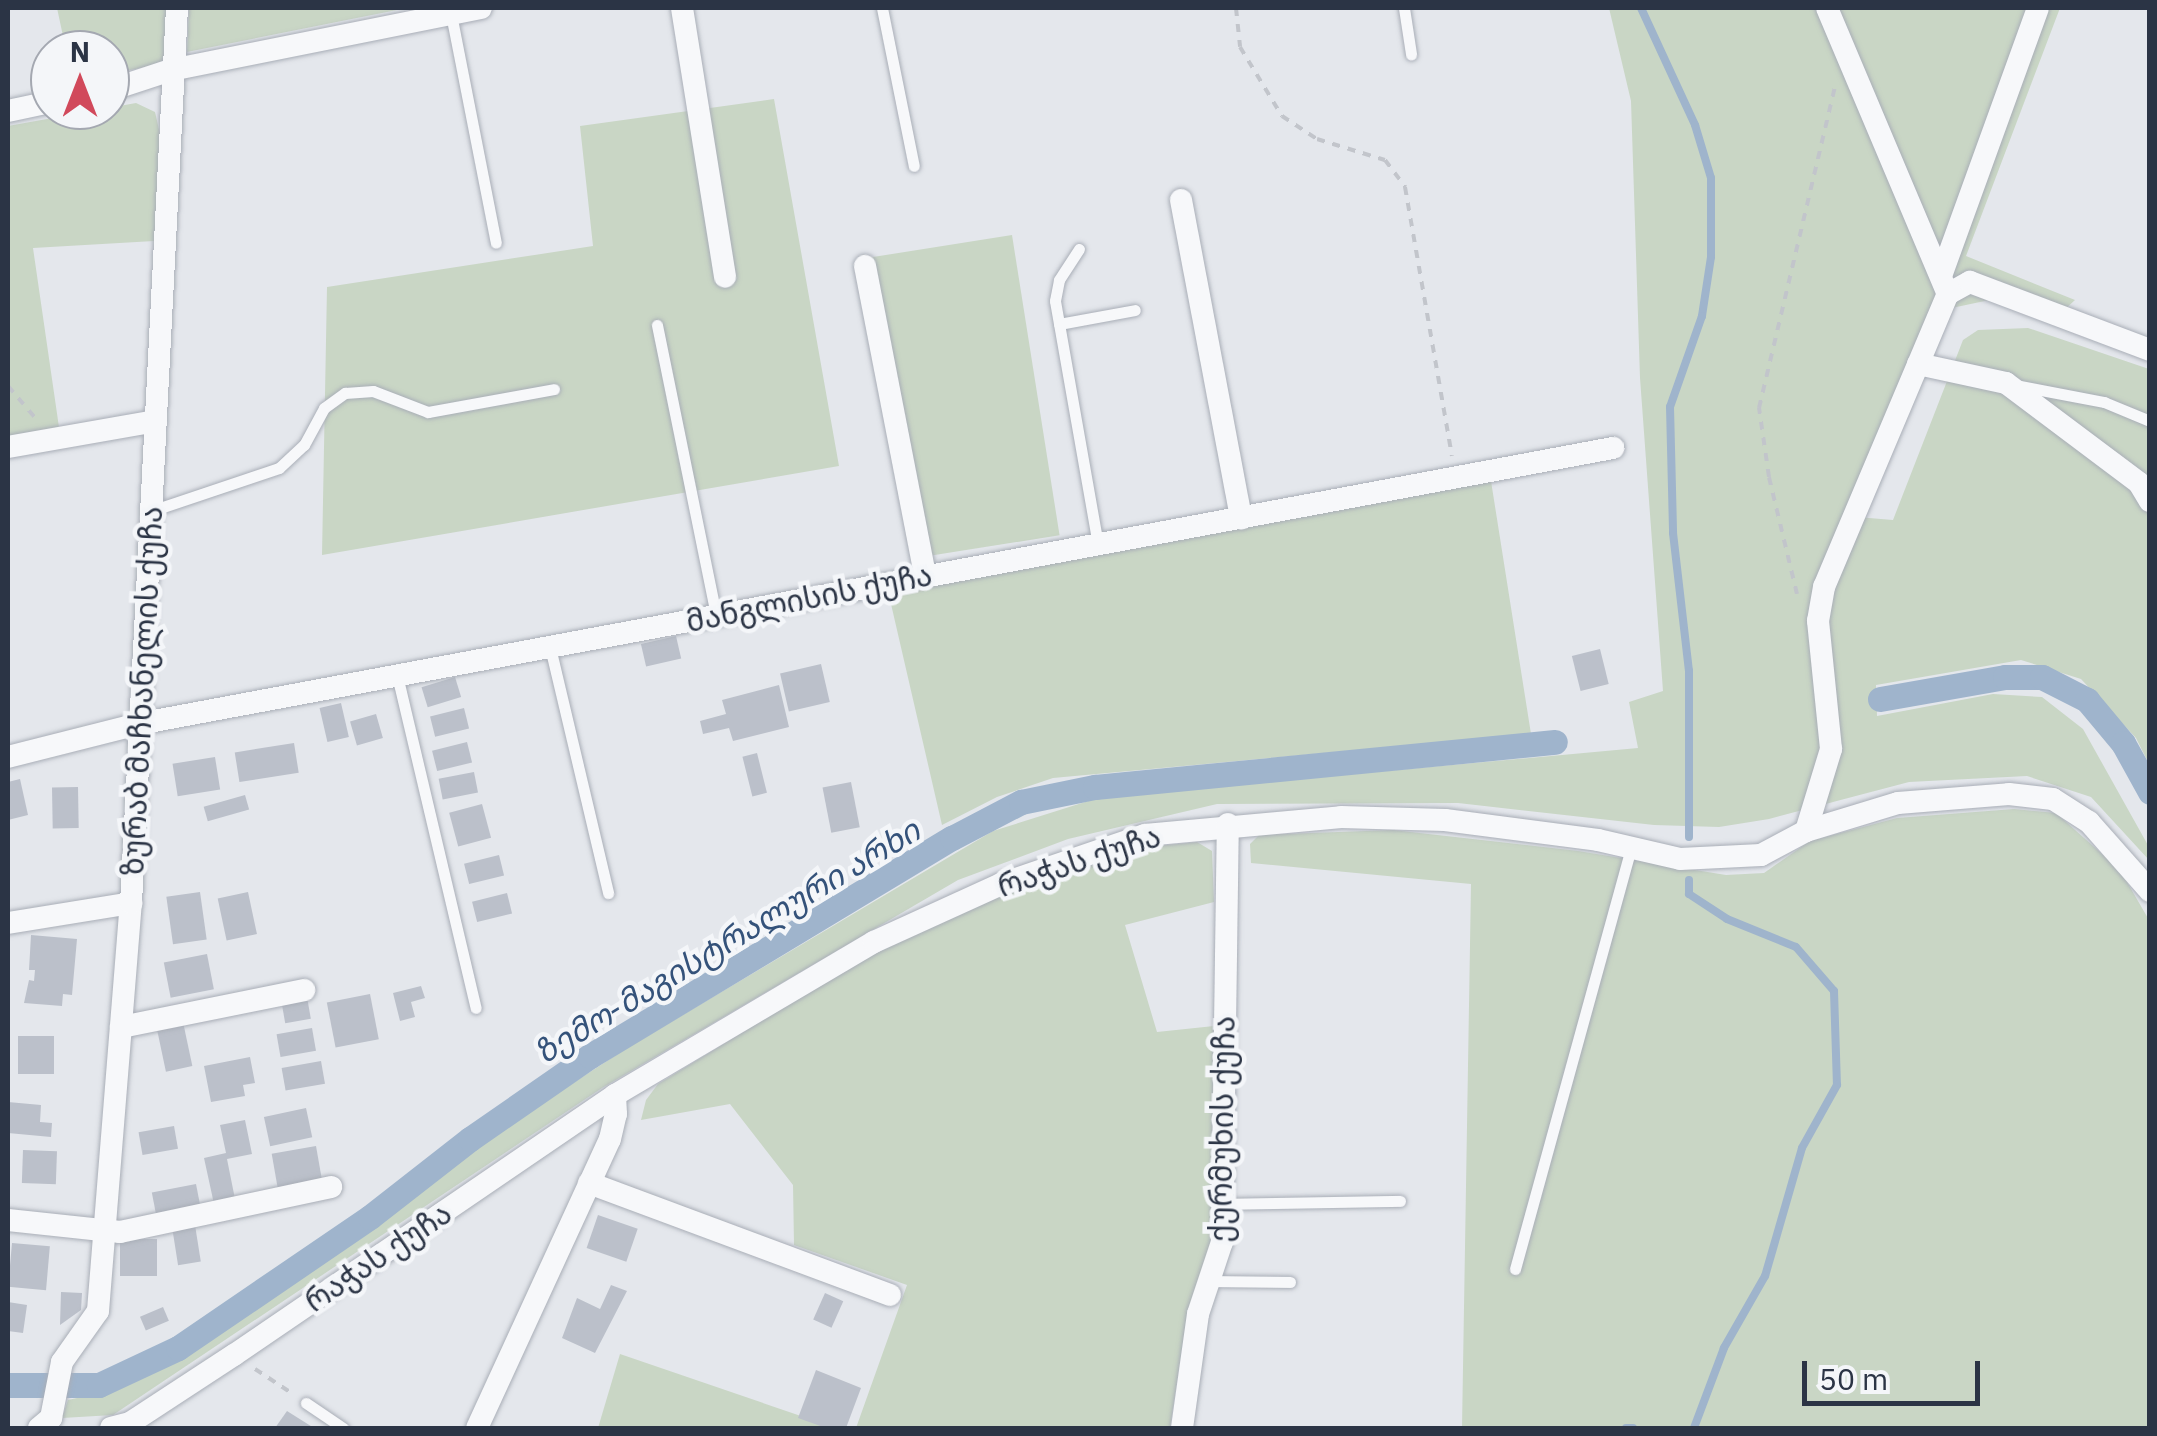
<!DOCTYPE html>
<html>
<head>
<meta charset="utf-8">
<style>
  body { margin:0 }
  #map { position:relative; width:2157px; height:1436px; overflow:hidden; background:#e4e7ec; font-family:"IBM Plex Sans","Noto Sans Georgian",sans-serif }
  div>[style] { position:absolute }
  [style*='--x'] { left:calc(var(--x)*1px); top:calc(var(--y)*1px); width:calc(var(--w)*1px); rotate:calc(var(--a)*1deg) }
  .green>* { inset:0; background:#c9d6c5; transform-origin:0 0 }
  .stream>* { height:8px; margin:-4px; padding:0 4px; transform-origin:4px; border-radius:4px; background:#9fb4cc }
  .canal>* { height:25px; margin:-12.5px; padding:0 12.5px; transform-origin:12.5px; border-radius:12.5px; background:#9fb4cc }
  .building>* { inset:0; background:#bbc0ca; transform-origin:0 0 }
  .path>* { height:4px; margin-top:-2px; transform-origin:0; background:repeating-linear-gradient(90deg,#c2c5cb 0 8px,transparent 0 16px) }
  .roads { filter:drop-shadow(0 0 2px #a9aeb7) drop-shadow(0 0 2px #a9aeb7) }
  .lane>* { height:11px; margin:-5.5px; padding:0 5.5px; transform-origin:5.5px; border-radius:5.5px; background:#f7f8fa }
  .street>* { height:22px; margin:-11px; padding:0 11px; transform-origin:11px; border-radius:11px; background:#f7f8fa }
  span { translate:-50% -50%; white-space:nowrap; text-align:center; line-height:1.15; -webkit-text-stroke:9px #f4f6f9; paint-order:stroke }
  .street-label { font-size:30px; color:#2b3445 }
  .water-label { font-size:32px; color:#34527a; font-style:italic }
  .frame { position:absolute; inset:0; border:10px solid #2b3445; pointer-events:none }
  .north { position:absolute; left:30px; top:30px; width:100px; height:100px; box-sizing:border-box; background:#f4f6f9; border:2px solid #a4a8b1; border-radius:50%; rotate:0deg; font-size:28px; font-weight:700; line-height:40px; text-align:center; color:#2b3445 }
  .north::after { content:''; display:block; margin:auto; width:35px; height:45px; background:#d1495b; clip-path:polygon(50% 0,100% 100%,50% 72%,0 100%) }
  .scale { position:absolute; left:1802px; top:1361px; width:178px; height:45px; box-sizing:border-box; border:5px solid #2b3445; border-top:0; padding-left:12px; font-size:30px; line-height:35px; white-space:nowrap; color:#2b3445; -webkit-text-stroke:8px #f4f6f9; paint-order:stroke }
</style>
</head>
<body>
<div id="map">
  <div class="green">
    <div style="clip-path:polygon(57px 8px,171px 8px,166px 63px,110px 74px,110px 50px,66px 50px)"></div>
    <div style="clip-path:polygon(189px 8px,407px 8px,187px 52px)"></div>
    <div style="clip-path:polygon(1609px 8px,2060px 8px,1966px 256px,2075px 300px,2063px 311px,1999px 298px,1928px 313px,1857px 517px,1893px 520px,1963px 340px,1978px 330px,2028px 328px,2149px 369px,2149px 764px,2136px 738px,2081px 679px,2021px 660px,1876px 685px,1877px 716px,1993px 694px,2042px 697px,2083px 729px,2149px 847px,2149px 860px,2091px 797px,2027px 776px,1909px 782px,1769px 819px,1719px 827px,1654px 825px,1458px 803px,1217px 804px,1068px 839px,958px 880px,602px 1088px,113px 1415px,62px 1418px,68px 1400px,113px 1390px,197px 1345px,482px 1142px,627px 1048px,993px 831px,1101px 797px,1638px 748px,1629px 702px,1663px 691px,1640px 378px,1631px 101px)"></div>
    <div style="clip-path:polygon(774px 99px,839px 466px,322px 555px,327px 287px,593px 246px,580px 126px)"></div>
    <div style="clip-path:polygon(136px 103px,155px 112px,163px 147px,154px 241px,33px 248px,61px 441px,8px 454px,8px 126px)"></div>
    <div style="left:1012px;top:235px;width:304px;height:144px;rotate:81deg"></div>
    <div style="clip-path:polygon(1491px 481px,1531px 734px,1053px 778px,997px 797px,942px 825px,888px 591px)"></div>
    <div style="clip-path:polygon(2014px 809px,2056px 813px,2120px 870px,2149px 920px,2149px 1428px,1462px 1428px,1471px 884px,1251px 863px,1250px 844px,1259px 835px,1393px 830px,1578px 851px,1726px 875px,1764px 873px,1810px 841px,1897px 818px)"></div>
    <div style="clip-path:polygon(1197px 842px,1212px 851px,1214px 902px,1125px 925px,1157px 1032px,1214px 1026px,1211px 1254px,1187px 1316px,1170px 1428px,856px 1428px,907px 1285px,794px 1245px,793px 1185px,730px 1104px,641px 1120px,646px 1100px,658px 1084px,869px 955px,1016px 888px,1157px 846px)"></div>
    <div style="clip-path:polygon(620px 1354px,836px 1428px,598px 1428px)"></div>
  </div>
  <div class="stream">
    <div style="--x:1641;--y:8;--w:129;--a:65.2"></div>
    <div style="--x:1695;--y:125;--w:55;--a:73.2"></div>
    <div style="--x:1711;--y:178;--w:79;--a:90"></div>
    <div style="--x:1711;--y:257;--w:60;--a:98.7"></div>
    <div style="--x:1702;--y:316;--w:96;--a:109.4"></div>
    <div style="--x:1670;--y:407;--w:126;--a:88.6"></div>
    <div style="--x:1673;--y:533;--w:139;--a:83.4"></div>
    <div style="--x:1689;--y:671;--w:166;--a:90"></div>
    <div style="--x:1689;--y:880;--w:14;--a:90"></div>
    <div style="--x:1689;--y:894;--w:45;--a:33.3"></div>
    <div style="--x:1727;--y:919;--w:74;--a:22.1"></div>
    <div style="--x:1796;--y:947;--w:58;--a:49.2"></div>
    <div style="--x:1834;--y:991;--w:94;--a:88.2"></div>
    <div style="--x:1837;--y:1085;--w:72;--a:119.1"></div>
    <div style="--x:1802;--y:1148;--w:133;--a:106.1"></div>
    <div style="--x:1765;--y:1276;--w:83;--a:119.7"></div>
    <div style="--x:1724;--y:1348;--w:85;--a:110.6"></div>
    <div style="--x:1626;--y:1428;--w:7;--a:0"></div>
  </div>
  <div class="canal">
    <div style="--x:1880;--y:699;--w:127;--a:-10"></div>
    <div style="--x:2005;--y:677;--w:37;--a:0"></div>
    <div style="--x:2042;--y:677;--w:51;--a:27.1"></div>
    <div style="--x:2087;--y:700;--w:56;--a:50.1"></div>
    <div style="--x:2123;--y:743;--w:56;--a:61.1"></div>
    <div style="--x:8;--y:1385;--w:91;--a:0"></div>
    <div style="--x:99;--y:1385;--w:87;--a:-25.1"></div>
    <div style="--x:178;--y:1348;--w:232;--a:-34.3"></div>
    <div style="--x:370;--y:1217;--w:127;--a:-38"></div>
    <div style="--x:470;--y:1139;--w:146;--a:-34.7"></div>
    <div style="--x:590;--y:1056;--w:423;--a:-31.1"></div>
    <div style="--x:952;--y:838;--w:78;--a:-27.6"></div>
    <div style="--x:1021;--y:802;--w:76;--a:-11.5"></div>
    <div style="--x:1095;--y:787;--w:462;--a:-5.6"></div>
  </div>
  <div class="building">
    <div style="left:676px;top:636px;width:23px;height:36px;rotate:77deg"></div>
    <div style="left:1600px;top:649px;width:36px;height:29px;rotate:76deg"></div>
    <div style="left:821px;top:664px;width:39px;height:42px;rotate:77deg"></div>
    <div style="left:455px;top:677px;width:21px;height:35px;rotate:73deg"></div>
    <div style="clip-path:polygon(779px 685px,789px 727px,733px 741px,729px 728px,703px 734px,700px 721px,726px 714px,722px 700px)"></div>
    <div style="left:341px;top:703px;width:35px;height:22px;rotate:77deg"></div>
    <div style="left:464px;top:708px;width:21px;height:35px;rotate:76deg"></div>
    <div style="left:376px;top:714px;width:25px;height:27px;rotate:74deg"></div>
    <div style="left:467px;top:742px;width:21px;height:36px;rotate:76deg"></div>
    <div style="left:294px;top:743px;width:30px;height:60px;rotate:81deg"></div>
    <div style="left:757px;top:753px;width:41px;height:15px;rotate:76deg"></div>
    <div style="left:215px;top:757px;width:33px;height:43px;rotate:81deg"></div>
    <div style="left:474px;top:772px;width:21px;height:36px;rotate:79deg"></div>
    <div style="clip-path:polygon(20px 779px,28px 815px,8px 820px,8px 782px)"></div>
    <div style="left:851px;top:782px;width:46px;height:29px;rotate:79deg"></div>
    <div style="left:78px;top:787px;width:41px;height:26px;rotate:89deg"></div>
    <div style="left:245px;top:795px;width:15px;height:43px;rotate:74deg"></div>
    <div style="left:482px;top:804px;width:35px;height:34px;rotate:75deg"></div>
    <div style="left:499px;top:855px;width:21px;height:36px;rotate:76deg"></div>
    <div style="left:200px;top:892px;width:48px;height:34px;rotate:82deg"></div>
    <div style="left:248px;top:892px;width:43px;height:31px;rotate:78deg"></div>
    <div style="left:507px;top:893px;width:21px;height:36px;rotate:76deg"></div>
    <div style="clip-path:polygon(31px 935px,77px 939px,72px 995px,63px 994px,62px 1006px,24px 1003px,29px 980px,34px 981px,35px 970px,29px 970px)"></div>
    <div style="left:207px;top:954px;width:36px;height:44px;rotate:79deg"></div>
    <div style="clip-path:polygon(421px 986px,425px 998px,411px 1002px,415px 1017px,400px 1021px,393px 993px)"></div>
    <div style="left:370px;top:994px;width:46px;height:44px;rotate:79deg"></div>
    <div style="left:307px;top:997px;width:22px;height:26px;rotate:80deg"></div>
    <div style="left:183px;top:1022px;width:45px;height:27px;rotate:78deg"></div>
    <div style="left:312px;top:1028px;width:23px;height:36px;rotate:80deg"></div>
    <div style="left:54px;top:1036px;width:38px;height:36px;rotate:90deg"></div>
    <div style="clip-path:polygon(250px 1057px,255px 1083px,243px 1085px,245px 1096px,211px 1102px,204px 1066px)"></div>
    <div style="left:321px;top:1061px;width:23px;height:40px;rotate:80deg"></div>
    <div style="clip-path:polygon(8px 1102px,41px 1105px,40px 1122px,52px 1123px,51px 1137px,8px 1133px)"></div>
    <div style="left:306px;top:1108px;width:30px;height:43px;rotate:78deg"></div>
    <div style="clip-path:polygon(245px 1120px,252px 1154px,227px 1159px,235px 1199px,214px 1204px,204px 1158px,226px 1153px,220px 1125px)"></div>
    <div style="left:174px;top:1126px;width:23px;height:36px;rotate:80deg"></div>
    <div style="left:316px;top:1146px;width:35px;height:45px;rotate:80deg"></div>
    <div style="left:23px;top:1150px;width:34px;height:33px;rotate:2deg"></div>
    <div style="left:196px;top:1184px;width:25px;height:45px;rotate:79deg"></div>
    <div style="left:598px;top:1215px;width:42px;height:35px;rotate:19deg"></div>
    <div style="left:195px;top:1225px;width:37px;height:23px;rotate:81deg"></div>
    <div style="left:120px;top:1239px;width:37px;height:37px"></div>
    <div style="left:12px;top:1243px;width:38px;height:44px;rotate:5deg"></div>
    <div style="clip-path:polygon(611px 1285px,627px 1291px,595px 1353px,562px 1338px,577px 1298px,600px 1309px)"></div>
    <div style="clip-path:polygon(61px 1292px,82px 1293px,81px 1310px,60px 1325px)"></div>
    <div style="left:825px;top:1293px;width:20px;height:29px;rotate:24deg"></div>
    <div style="clip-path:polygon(8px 1302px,27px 1305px,23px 1333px,8px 1331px)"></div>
    <div style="left:163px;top:1307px;width:15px;height:25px;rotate:67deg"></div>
    <div style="clip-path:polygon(816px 1370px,861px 1388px,846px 1428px,826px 1428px,798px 1418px)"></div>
    <div style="clip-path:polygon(287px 1411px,314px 1428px,275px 1428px)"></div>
  </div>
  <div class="path">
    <div style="--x:1236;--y:8;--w:39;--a:84"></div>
    <div style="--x:1240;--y:47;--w:81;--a:58.7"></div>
    <div style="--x:1282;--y:116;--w:42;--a:33.3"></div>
    <div style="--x:1317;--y:139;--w:71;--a:17.2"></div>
    <div style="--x:1385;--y:160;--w:34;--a:53"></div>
    <div style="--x:1405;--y:187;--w:273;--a:80.1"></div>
    <div style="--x:8;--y:386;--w:45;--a:49.5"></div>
    <div style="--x:1797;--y:594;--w:120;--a:-103.5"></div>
    <div style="--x:1769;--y:477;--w:70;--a:-98.2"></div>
    <div style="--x:1759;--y:408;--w:330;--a:-76.7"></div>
    <div style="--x:255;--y:1369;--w:45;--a:33.3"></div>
  </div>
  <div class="roads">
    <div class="lane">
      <div style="--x:882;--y:8;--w:161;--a:78.6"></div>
      <div style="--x:1404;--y:8;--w:47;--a:81.3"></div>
      <div style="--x:451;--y:14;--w:233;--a:78.9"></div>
      <div style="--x:1079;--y:249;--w:37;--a:123"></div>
      <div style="--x:1059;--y:280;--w:21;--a:101"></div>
      <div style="--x:1055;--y:301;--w:247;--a:80"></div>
      <div style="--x:1059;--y:324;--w:77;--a:-10.4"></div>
      <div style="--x:657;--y:325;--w:297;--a:78.5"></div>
      <div style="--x:2020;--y:386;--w:86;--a:10.8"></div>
      <div style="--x:2104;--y:402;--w:50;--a:22.4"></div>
      <div style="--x:151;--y:511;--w:135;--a:-18.6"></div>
      <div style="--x:279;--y:468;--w:34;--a:-43"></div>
      <div style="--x:304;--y:445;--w:42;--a:-61.6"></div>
      <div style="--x:324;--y:408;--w:26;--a:-36"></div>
      <div style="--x:345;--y:393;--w:28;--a:-4"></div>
      <div style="--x:373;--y:391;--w:59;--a:20.9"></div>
      <div style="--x:428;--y:412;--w:128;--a:-10.3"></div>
      <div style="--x:550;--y:647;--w:253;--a:76.7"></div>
      <div style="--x:397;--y:675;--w:342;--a:76.7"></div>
      <div style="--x:1222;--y:1204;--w:178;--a:-1"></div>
      <div style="--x:1515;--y:1269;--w:437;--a:-74.6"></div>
      <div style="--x:1211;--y:1281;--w:79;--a:0.7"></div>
      <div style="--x:306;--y:1403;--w:45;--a:34"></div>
    </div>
    <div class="street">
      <div style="--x:682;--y:8;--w:272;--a:80.9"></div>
      <div style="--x:1827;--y:8;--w:311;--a:67.1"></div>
      <div style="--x:110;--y:90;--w:64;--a:-18.2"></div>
      <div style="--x:171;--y:70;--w:316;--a:-11.3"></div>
      <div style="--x:8;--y:111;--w:43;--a:-12.1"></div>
      <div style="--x:1181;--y:200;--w:324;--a:79.3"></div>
      <div style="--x:865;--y:266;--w:316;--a:79"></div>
      <div style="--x:1941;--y:276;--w:285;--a:-70.1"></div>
      <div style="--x:1918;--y:364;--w:90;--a:12.2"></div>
      <div style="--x:2006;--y:383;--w:166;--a:36.9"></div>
      <div style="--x:2139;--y:483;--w:21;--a:59"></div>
      <div style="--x:8;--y:447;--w:150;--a:-10"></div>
      <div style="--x:8;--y:757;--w:134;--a:-14.2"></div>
      <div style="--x:138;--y:724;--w:1501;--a:-10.6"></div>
      <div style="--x:1806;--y:831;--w:86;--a:-73"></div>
      <div style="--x:1831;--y:749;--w:129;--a:-95.8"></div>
      <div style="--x:1818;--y:621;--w:35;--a:-80"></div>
      <div style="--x:1824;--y:587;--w:318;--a:-67.1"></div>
      <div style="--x:1948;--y:294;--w:25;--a:-29"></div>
      <div style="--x:1970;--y:282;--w:192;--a:20.7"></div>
      <div style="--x:8;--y:923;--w:125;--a:-9.2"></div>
      <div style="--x:121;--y:1027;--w:187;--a:-11.4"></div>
      <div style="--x:589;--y:1183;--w:321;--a:20.4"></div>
      <div style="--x:8;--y:1220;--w:113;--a:6.1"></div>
      <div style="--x:120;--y:1232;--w:216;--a:-12"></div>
      <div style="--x:39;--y:1428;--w:16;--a:-40"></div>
      <div style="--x:51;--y:1418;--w:57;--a:-78.9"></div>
      <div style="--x:62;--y:1362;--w:62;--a:-54.8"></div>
      <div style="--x:98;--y:1311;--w:409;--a:-85.4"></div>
      <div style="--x:131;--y:903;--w:896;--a:-87.06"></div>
      <div style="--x:111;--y:1428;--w:20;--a:-15"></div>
      <div style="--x:130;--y:1423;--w:124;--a:-33.2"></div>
      <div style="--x:234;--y:1355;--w:461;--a:-34.3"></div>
      <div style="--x:615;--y:1095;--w:301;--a:-30.6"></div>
      <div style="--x:874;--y:942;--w:140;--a:-24.5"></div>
      <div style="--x:1001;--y:884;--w:152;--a:-18.8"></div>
      <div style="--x:1145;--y:835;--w:197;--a:-5.2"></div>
      <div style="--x:1341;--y:817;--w:104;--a:1.7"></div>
      <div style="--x:1445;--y:820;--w:154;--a:7.4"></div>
      <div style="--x:1598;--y:840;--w:84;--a:13"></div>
      <div style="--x:1680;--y:859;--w:81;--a:-2.8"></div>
      <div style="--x:1761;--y:855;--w:51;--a:-28.1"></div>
      <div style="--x:1806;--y:831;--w:96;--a:-16.9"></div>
      <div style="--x:1898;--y:803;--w:111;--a:-4.6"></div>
      <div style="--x:2009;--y:794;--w:44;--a:6.5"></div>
      <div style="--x:2053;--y:799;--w:43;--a:32.6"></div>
      <div style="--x:2089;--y:822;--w:92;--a:48.5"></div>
      <div style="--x:477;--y:1428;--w:318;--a:-65.3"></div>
      <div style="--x:610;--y:1139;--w:26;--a:-77"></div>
      <div style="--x:616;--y:1114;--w:19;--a:-93"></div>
      <div style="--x:1182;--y:1428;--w:115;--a:-82"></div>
      <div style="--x:1198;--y:1314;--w:76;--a:-71.6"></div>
      <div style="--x:1222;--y:1242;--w:418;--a:-89.2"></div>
    </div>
  </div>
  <div class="street-label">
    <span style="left:809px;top:598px;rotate:-11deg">მანგლისის ქუჩა</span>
    <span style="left:142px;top:691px;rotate:-87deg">ზურაბ მაჩხანელის ქუჩა</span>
    <span style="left:1079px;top:861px;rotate:-18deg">რაჭას ქუჩა</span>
    <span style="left:1222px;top:1129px;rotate:-89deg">ქურმუხის ქუჩა</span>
    <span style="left:378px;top:1257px;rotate:-34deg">რაჭას ქუჩა</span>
  </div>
  <div class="water-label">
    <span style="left:727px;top:941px;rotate:-31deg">ზემო-მაგისტრალური არხი</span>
  </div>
  <div class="frame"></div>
  <div class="north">N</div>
  <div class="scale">50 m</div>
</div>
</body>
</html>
